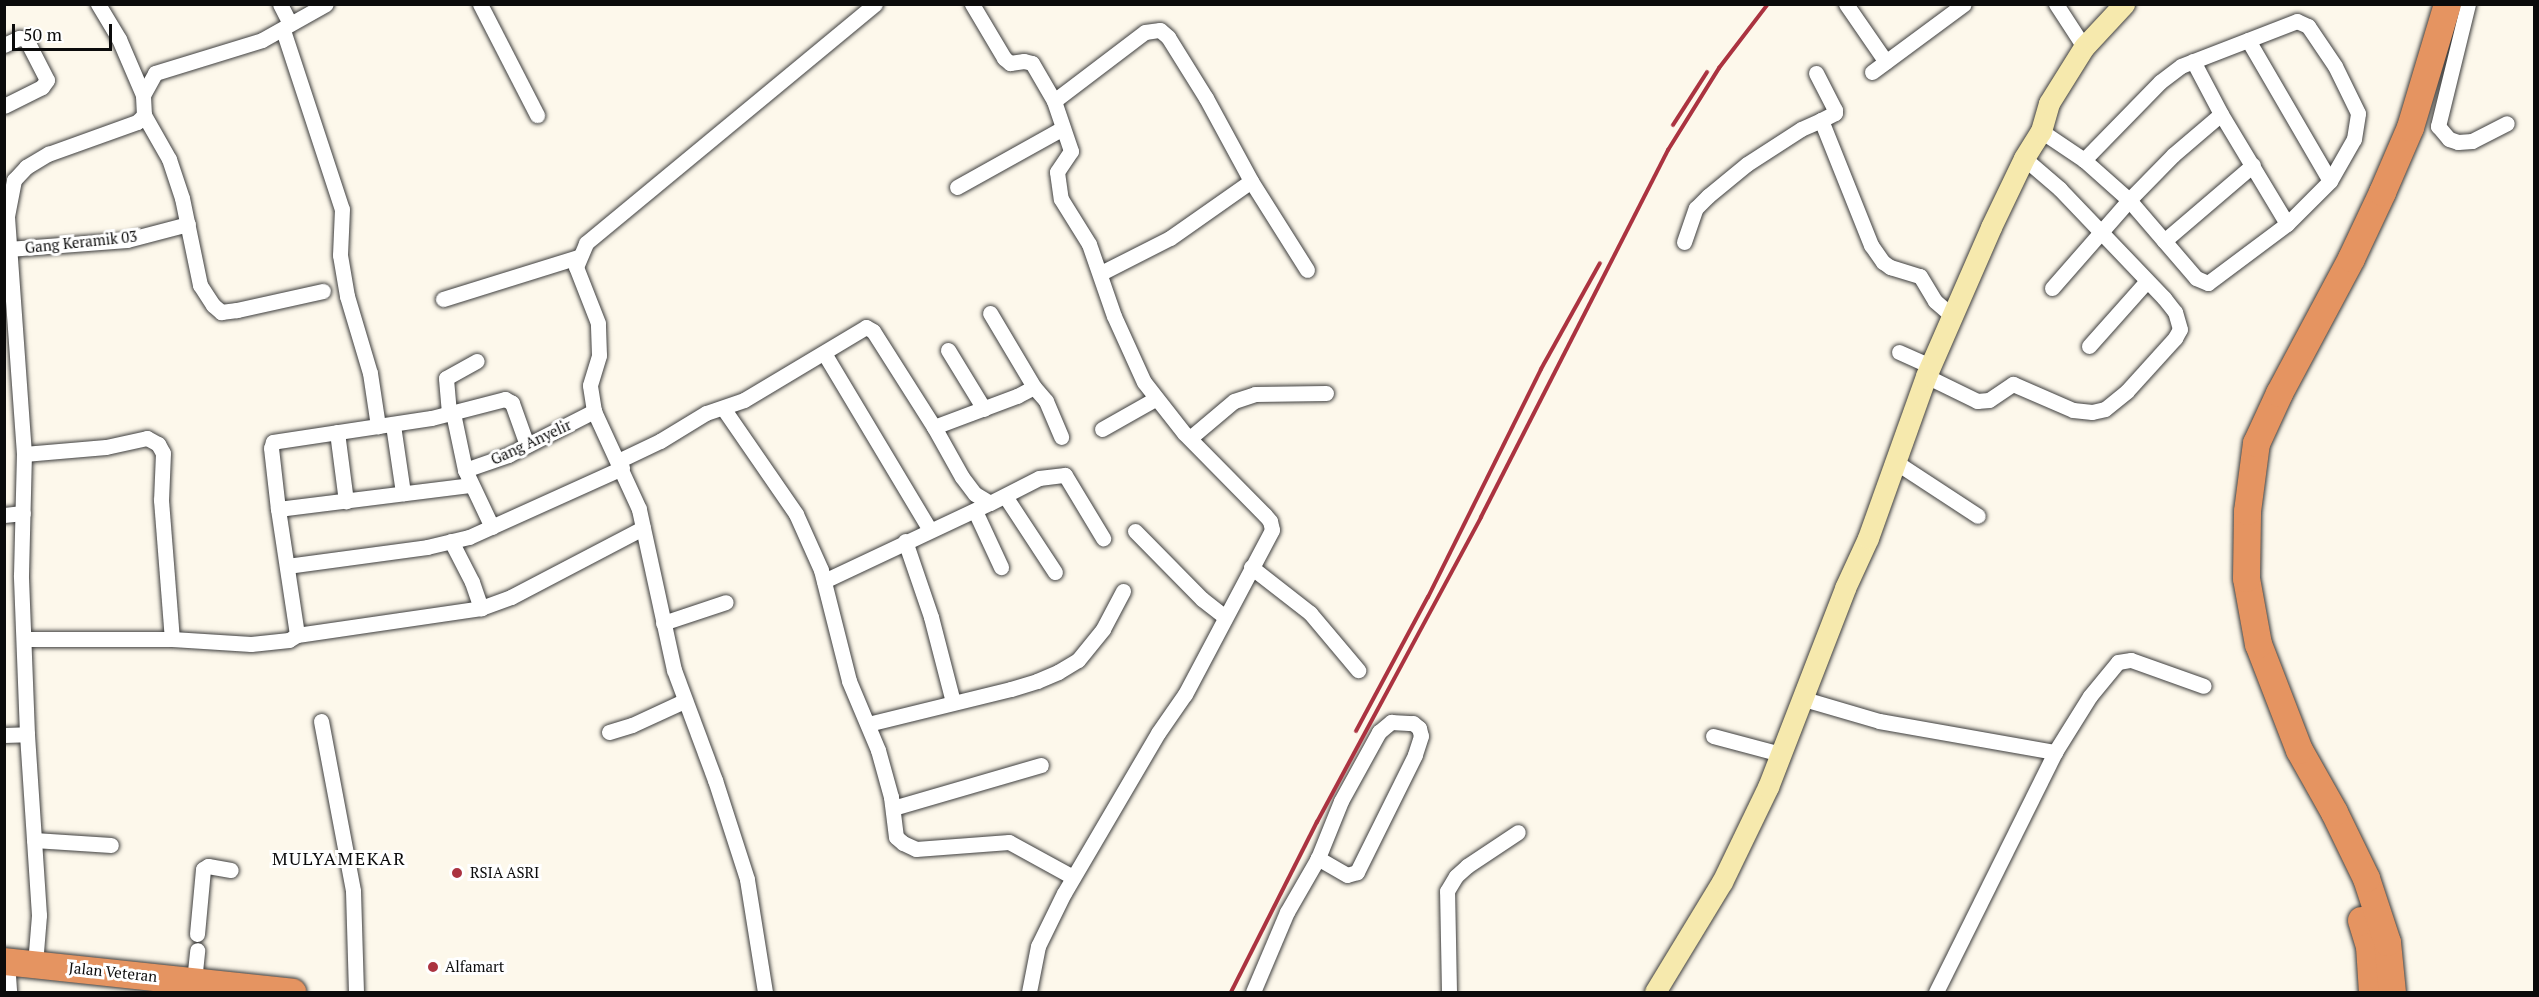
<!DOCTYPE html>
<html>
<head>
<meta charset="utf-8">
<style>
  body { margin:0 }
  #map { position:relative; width:2539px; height:997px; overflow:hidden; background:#fdf8eb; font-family:"PT Serif",serif }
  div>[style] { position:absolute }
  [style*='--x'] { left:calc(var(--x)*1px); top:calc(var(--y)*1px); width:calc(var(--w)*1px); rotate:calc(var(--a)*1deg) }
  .roads { filter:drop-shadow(0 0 2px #3e3e3e) drop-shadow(0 0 2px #3e3e3e) }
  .street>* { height:15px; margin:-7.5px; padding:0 7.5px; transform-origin:7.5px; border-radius:7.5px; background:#fff }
  .secondary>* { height:21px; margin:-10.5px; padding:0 10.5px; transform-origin:10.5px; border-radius:10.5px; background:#f6e9ad }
  .highway>* { height:27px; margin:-13.5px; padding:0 13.5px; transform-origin:13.5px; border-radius:13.5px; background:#e59461 }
  .rail>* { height:4px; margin:-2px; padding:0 2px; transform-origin:2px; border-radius:2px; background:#ab3340 }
  .dots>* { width:16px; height:16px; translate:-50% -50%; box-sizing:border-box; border:3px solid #fff; border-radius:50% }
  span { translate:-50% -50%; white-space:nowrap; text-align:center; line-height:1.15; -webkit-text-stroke:6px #fff; paint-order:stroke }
  .street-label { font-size:15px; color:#0b0b0b }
  .poi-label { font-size:15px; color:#0b0b0b }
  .left { translate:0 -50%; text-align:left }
  .quarter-label { font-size:18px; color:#0b0b0b; letter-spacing:1.5px }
  .frame { position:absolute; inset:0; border:6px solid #0b0b0b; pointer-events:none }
  .scale { position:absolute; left:12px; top:24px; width:100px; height:27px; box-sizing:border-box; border:3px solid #0b0b0b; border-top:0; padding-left:8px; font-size:18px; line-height:21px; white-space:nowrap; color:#0b0b0b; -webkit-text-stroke:4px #fff; paint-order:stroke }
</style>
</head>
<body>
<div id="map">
  <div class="roads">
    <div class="street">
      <div style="--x:98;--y:4;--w:41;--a:59"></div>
      <div style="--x:119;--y:39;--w:61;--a:66.8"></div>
      <div style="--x:280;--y:4;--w:22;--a:63"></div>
      <div style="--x:480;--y:4;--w:125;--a:62.8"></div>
      <div style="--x:972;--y:4;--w:63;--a:59.3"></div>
      <div style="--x:1004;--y:58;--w:8;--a:40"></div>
      <div style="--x:1010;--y:63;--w:14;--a:-8"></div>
      <div style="--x:1024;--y:61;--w:8;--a:14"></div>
      <div style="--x:1032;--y:63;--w:44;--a:59.9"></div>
      <div style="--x:1054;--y:101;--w:53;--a:71.2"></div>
      <div style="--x:1071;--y:151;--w:25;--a:124"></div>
      <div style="--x:1057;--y:172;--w:27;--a:82"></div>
      <div style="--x:1061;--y:199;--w:53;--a:58.1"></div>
      <div style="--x:1089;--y:244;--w:76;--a:70.9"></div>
      <div style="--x:1114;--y:316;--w:72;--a:65.6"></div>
      <div style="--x:1144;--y:382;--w:65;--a:51.9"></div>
      <div style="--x:1184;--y:433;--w:115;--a:45.4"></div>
      <div style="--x:1265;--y:515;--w:8;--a:50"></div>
      <div style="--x:1270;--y:521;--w:9;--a:77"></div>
      <div style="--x:1272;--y:530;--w:186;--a:117.9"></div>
      <div style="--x:1185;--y:694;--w:47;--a:124.7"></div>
      <div style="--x:1158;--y:733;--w:186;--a:120.4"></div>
      <div style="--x:1064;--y:893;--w:59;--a:116.1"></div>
      <div style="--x:1038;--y:946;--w:47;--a:101.1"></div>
      <div style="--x:1846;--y:4;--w:70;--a:55.4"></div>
      <div style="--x:2056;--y:4;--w:51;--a:56.9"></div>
      <div style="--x:2468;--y:4;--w:126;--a:103.8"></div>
      <div style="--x:2438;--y:126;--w:17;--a:50"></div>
      <div style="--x:2449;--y:139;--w:9;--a:18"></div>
      <div style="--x:2458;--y:142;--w:14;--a:-4"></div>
      <div style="--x:2472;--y:141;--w:39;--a:-27"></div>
      <div style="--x:283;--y:30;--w:188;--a:71.8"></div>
      <div style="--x:342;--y:209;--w:46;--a:92.5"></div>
      <div style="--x:340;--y:255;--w:42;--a:80.3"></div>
      <div style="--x:347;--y:296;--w:80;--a:73.4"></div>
      <div style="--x:370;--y:373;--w:54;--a:81.4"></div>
      <div style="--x:2248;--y:40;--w:163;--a:59.8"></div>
      <div style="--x:4;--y:45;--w:17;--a:-25"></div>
      <div style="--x:19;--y:38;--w:7;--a:8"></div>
      <div style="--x:26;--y:39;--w:46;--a:62.9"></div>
      <div style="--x:47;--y:80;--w:9;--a:126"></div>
      <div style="--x:42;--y:87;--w:42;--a:153.4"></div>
      <div style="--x:2193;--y:61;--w:60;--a:62.2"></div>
      <div style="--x:2221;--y:114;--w:128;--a:59"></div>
      <div style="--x:1872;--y:72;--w:114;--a:-36.5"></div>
      <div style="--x:1816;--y:73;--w:42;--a:62.8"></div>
      <div style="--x:1835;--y:110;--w:3;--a:90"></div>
      <div style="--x:1835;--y:113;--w:16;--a:153"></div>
      <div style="--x:1821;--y:120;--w:135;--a:68.2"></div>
      <div style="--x:1871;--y:245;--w:21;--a:55"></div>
      <div style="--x:1883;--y:262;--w:9;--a:36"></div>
      <div style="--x:1890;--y:267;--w:31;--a:17"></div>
      <div style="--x:1920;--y:276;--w:29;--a:59"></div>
      <div style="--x:1935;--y:301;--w:23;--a:41"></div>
      <div style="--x:1054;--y:101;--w:114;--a:-37.2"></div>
      <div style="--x:1145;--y:32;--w:15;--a:-8"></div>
      <div style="--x:1160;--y:30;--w:11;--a:41"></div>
      <div style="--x:1168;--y:37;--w:72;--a:58.1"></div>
      <div style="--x:1206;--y:98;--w:94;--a:61.5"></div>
      <div style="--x:1251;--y:181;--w:105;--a:57.8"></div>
      <div style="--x:144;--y:115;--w:51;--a:60.4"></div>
      <div style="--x:169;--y:159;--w:41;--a:71.6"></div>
      <div style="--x:182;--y:198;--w:89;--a:78.3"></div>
      <div style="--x:200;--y:285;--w:24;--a:57"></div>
      <div style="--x:213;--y:305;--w:11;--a:41"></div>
      <div style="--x:221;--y:312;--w:16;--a:-7"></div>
      <div style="--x:237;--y:310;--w:88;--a:-12.5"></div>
      <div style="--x:2041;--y:131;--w:52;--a:34"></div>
      <div style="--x:2084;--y:160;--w:60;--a:41.6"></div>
      <div style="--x:2129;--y:200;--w:103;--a:49.3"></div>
      <div style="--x:2196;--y:278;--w:13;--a:23"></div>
      <div style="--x:2208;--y:283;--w:99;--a:-36.8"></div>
      <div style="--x:2287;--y:224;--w:61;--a:-45"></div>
      <div style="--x:2330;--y:181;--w:48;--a:-60.3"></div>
      <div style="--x:2354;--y:139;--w:26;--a:-81"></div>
      <div style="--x:2358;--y:113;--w:52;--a:-116.1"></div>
      <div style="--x:2335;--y:66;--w:48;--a:-124"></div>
      <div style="--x:2308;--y:26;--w:12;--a:-156"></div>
      <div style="--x:2297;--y:21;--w:124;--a:158.8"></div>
      <div style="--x:2181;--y:66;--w:26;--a:143"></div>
      <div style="--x:2160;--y:82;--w:109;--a:134.3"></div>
      <div style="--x:957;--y:187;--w:121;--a:-29.1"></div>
      <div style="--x:2164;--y:241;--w:117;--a:-40.5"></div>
      <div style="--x:1684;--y:242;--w:36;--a:-71"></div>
      <div style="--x:1696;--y:208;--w:17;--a:-45"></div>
      <div style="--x:1708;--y:196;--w:50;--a:-39.4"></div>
      <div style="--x:1747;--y:164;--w:64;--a:-32.9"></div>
      <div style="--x:1801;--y:129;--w:22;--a:-24"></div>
      <div style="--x:8;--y:249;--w:119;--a:-4.3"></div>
      <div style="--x:127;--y:240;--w:63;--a:-14.7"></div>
      <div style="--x:1101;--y:273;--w:77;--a:-26.9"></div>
      <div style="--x:1170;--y:238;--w:99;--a:-35.1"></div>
      <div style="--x:2052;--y:288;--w:117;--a:-48.8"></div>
      <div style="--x:2129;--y:200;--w:63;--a:-45.6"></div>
      <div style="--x:2173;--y:155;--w:63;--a:-40.5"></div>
      <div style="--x:443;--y:299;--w:141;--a:-17.3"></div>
      <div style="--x:2089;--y:346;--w:87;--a:-48.3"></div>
      <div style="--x:948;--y:350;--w:69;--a:58.6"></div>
      <div style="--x:1899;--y:352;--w:34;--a:24"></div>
      <div style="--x:824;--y:353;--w:206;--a:59.1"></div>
      <div style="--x:1926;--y:376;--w:57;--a:26.1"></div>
      <div style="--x:1977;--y:401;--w:12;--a:-5"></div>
      <div style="--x:1989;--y:400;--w:29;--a:-34"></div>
      <div style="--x:2013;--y:384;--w:65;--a:23.4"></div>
      <div style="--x:2073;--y:410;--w:19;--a:6"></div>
      <div style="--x:2092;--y:412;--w:13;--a:-13"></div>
      <div style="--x:2105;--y:409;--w:28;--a:-39"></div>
      <div style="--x:2127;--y:391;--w:72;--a:-47.8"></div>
      <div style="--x:2175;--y:338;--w:10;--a:-61"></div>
      <div style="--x:2180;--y:329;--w:18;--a:-106"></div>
      <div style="--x:2175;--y:312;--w:18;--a:-128"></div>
      <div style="--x:2164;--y:298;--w:151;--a:-133.7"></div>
      <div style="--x:2060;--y:189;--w:48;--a:-139.3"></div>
      <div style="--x:1034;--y:387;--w:18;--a:49"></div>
      <div style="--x:1046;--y:401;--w:39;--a:67"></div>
      <div style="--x:723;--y:408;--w:129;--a:55.4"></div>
      <div style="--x:796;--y:514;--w:61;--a:65.9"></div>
      <div style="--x:821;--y:570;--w:114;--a:75.8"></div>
      <div style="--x:849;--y:681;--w:75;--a:67.2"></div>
      <div style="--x:878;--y:750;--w:49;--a:74.5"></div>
      <div style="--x:891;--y:797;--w:40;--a:82.9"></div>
      <div style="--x:896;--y:837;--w:9;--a:41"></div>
      <div style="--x:903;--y:843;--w:14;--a:25"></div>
      <div style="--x:916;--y:849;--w:93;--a:-4.3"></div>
      <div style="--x:1009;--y:842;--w:73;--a:28.7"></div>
      <div style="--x:449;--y:413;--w:35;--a:-95"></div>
      <div style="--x:446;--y:378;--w:35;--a:-29"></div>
      <div style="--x:453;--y:413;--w:58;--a:78.1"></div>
      <div style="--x:465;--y:470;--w:63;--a:64.7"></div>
      <div style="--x:393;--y:425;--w:69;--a:81.6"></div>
      <div style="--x:934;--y:427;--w:89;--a:-20.5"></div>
      <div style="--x:1017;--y:396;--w:19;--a:-28"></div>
      <div style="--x:1034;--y:387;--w:86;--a:-120.7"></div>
      <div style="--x:1102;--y:429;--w:61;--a:-29.5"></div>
      <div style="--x:337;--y:432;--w:70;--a:82.6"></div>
      <div style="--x:1190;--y:438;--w:57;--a:-40.1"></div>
      <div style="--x:1234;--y:401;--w:22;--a:-18"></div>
      <div style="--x:1255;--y:394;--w:71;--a:-0.8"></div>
      <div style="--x:527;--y:445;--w:45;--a:-109.7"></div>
      <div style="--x:512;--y:403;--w:8;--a:-150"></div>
      <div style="--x:505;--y:399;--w:76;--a:165.6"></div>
      <div style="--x:431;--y:418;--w:160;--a:171.4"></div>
      <div style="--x:273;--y:442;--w:6;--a:108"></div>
      <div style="--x:271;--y:448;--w:61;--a:83.5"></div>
      <div style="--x:278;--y:509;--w:127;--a:81.4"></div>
      <div style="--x:297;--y:635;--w:186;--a:-8.3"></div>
      <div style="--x:481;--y:608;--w:32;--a:-20"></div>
      <div style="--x:511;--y:597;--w:149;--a:-27.6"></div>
      <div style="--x:24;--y:454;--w:82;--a:-4.9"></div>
      <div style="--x:106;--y:447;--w:42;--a:-12.4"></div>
      <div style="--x:147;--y:438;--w:13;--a:29"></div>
      <div style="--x:158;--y:444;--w:10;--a:61"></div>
      <div style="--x:163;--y:453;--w:47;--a:92.4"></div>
      <div style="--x:161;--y:500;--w:139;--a:85.5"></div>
      <div style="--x:618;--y:461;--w:47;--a:-25.5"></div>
      <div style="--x:660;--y:441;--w:54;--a:-31.3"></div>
      <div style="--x:706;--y:413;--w:40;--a:-18.9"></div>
      <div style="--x:744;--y:400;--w:142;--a:-30.9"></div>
      <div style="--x:866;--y:327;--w:8;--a:30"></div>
      <div style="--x:873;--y:331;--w:114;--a:57.6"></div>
      <div style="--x:934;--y:427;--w:57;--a:60.8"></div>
      <div style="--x:962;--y:477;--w:21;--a:53"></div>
      <div style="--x:975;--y:494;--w:17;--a:31"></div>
      <div style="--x:990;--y:503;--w:55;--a:-27"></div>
      <div style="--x:1039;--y:478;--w:26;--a:-7"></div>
      <div style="--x:1065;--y:475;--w:74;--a:58.9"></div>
      <div style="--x:1894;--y:461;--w:100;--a:33.2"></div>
      <div style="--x:465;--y:470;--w:46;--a:-19.2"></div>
      <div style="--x:508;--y:455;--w:97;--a:-27.1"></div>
      <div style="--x:1005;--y:496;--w:91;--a:56.7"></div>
      <div style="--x:278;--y:509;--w:193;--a:-7.1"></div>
      <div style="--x:975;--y:511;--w:62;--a:65.1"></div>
      <div style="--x:4;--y:515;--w:19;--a:-6"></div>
      <div style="--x:1135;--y:531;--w:95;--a:45.4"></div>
      <div style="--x:1202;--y:599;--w:29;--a:38"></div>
      <div style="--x:451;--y:541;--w:46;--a:62.9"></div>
      <div style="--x:472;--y:582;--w:28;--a:71"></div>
      <div style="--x:905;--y:541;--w:80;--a:71.1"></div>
      <div style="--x:931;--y:617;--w:88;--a:75.5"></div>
      <div style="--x:287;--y:566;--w:141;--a:-7.7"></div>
      <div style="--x:427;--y:547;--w:43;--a:-13.4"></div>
      <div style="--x:469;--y:537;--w:168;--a:-24.3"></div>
      <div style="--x:1251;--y:567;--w:75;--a:37.9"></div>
      <div style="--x:1310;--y:613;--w:75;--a:49.9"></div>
      <div style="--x:824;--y:581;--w:183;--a:-25.2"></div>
      <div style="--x:663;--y:623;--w:66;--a:-18.4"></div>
      <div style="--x:24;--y:639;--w:148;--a:0"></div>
      <div style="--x:172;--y:639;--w:79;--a:3.6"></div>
      <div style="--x:251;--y:644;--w:38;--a:-6"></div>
      <div style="--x:289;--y:640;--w:9;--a:-32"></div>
      <div style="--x:1804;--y:699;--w:78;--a:16.3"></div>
      <div style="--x:1879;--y:721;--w:179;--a:10"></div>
      <div style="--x:2055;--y:752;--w:66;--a:-58"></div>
      <div style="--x:2090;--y:696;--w:44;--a:-50.5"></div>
      <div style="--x:2118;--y:662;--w:13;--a:-9"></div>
      <div style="--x:2131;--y:660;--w:77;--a:19.6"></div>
      <div style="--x:321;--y:721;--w:173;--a:79.3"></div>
      <div style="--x:353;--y:891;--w:101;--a:88.3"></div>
      <div style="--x:868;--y:724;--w:147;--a:-13.8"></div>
      <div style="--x:1011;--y:689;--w:27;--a:-17"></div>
      <div style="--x:1037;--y:681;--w:23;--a:-23"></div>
      <div style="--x:1058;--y:672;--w:23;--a:-31"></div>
      <div style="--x:1078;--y:660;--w:40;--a:-51"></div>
      <div style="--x:1103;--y:629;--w:43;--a:-62.2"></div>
      <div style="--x:609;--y:732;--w:24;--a:-17"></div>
      <div style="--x:632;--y:725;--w:57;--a:-24.8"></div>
      <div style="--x:4;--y:735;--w:23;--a:-2"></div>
      <div style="--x:1713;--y:736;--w:70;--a:14.8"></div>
      <div style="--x:893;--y:808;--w:154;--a:-16.2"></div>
      <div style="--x:34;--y:840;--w:77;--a:3.7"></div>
      <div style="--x:197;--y:934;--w:65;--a:-84.7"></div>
      <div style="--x:203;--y:869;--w:6;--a:-31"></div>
      <div style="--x:208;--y:866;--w:23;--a:10"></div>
      <div style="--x:7;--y:961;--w:31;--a:86"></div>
      <div style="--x:35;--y:964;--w:49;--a:-85.3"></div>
      <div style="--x:39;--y:915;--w:181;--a:-93.8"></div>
      <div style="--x:27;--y:734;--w:159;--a:-92.2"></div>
      <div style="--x:21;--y:575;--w:121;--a:-88.6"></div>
      <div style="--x:24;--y:454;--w:239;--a:-94.1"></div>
      <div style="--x:7;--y:216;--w:37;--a:-79"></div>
      <div style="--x:14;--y:180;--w:18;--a:-47"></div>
      <div style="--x:26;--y:167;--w:26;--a:-31"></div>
      <div style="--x:48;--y:154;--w:95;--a:-19.8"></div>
      <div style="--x:137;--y:122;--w:10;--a:-45"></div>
      <div style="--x:144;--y:115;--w:20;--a:-93"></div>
      <div style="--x:143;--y:95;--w:25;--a:-61"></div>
      <div style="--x:155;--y:73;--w:112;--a:-17.1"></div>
      <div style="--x:262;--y:40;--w:73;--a:-29.4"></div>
      <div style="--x:194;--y:981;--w:31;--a:-84"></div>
      <div style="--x:765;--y:992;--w:114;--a:-99.1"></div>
      <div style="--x:747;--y:879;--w:104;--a:-107.9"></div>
      <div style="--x:715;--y:780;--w:117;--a:-110.4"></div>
      <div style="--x:674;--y:670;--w:165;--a:-102.3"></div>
      <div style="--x:639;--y:509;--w:108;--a:-114.7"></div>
      <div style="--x:594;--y:411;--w:26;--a:-99"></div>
      <div style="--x:590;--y:385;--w:31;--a:-73"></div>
      <div style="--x:599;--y:355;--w:32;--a:-92"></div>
      <div style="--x:598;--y:323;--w:60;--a:-111.4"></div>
      <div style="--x:576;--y:267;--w:26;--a:-67"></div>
      <div style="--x:586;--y:243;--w:375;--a:-39.6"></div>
      <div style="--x:1253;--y:992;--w:87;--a:-67"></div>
      <div style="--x:1287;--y:912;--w:62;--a:-60.1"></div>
      <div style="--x:1318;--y:858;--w:61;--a:-68"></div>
      <div style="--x:1341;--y:801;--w:79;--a:-61.2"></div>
      <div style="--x:1379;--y:732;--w:16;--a:-40"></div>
      <div style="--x:1391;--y:722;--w:22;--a:3"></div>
      <div style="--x:1413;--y:723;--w:8;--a:40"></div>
      <div style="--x:1419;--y:728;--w:8;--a:76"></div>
      <div style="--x:1421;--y:736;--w:20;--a:108"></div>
      <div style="--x:1415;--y:755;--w:131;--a:116.4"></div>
      <div style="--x:1357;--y:872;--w:10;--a:163"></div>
      <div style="--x:1347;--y:875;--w:34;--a:-150"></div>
      <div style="--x:1449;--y:992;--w:101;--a:-91.1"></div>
      <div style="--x:1447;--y:891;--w:17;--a:-59"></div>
      <div style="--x:1456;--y:876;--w:15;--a:-42"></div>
      <div style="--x:1467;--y:866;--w:61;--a:-33.7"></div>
      <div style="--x:1936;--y:992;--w:268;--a:-63.6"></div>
    </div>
    <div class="secondary">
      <div style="--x:1655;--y:992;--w:129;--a:-58.7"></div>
      <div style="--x:1722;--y:882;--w:106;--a:-64.2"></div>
      <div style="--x:1768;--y:787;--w:213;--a:-68.8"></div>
      <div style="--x:1845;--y:588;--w:55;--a:-65.3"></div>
      <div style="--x:1868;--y:538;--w:172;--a:-70.3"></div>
      <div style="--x:1926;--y:376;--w:163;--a:-66.4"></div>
      <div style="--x:1991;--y:227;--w:76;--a:-64.4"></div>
      <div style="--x:2024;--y:158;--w:32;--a:-58"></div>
      <div style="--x:2041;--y:131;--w:29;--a:-74"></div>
      <div style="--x:2049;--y:103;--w:66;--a:-58"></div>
      <div style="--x:2084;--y:47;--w:59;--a:-47.1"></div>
    </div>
    <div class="highway">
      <div style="--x:2361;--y:920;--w:27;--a:73"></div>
      <div style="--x:2369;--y:946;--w:46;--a:86.3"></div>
      <div style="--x:4;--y:961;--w:290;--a:6.1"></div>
      <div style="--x:2392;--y:992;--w:50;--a:-95.7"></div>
      <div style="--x:2387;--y:942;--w:67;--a:-108.2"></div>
      <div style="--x:2366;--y:878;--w:73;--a:-115.9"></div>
      <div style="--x:2334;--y:812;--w:71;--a:-119.4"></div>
      <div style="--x:2299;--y:750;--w:114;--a:-111.1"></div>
      <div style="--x:2258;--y:644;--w:67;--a:-100.3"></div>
      <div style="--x:2246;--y:578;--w:67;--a:-89.1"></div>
      <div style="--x:2247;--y:511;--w:69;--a:-82.5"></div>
      <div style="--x:2256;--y:443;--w:55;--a:-65.3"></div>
      <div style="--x:2279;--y:393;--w:153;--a:-61.9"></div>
      <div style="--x:2351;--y:258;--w:73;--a:-64.8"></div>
      <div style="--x:2382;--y:192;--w:71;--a:-66.7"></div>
      <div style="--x:2410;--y:127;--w:128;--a:-73.3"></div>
    </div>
  </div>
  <div class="rail">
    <div style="--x:1673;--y:125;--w:63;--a:-57.3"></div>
    <div style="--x:1356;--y:731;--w:152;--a:-61.8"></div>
    <div style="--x:1428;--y:597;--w:254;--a:-63.6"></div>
    <div style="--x:1541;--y:369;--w:121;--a:-60.9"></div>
    <div style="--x:1231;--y:992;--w:191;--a:-63.2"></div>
    <div style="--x:1317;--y:822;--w:346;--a:-61.7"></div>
    <div style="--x:1481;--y:517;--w:412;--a:-63"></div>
    <div style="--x:1668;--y:150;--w:97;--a:-58.1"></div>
    <div style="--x:1719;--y:68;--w:81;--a:-52.6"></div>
  </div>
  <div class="dots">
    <div style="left:457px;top:873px;background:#ab3340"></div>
    <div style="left:433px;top:967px;background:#ab3340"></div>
  </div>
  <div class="street-label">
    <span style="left:81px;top:242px;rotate:-6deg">Gang Keramik 03</span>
    <span style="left:531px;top:442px;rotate:-25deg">Gang Anyelir</span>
    <span style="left:113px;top:972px;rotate:6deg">Jalan Veteran</span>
  </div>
  <div class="poi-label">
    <span class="left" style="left:470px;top:873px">RSIA ASRI</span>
    <span class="left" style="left:445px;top:967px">Alfamart</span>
  </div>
  <div class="quarter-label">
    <span style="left:339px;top:858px">MULYAMEKAR</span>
  </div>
  <div class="frame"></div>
  <div class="scale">50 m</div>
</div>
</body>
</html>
